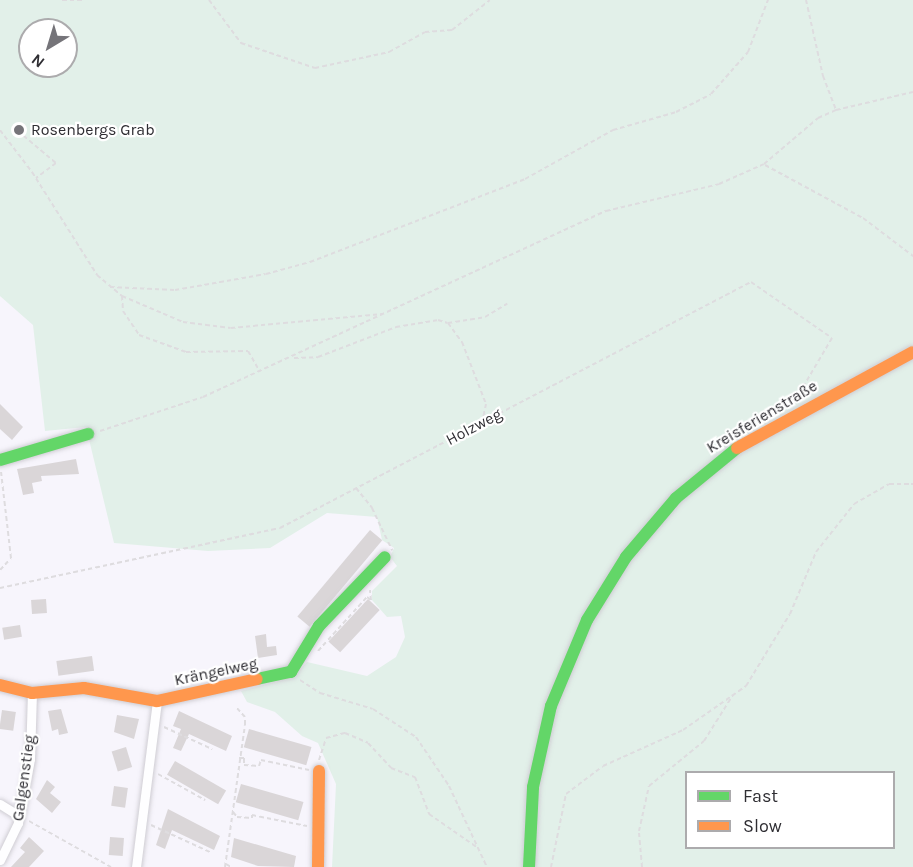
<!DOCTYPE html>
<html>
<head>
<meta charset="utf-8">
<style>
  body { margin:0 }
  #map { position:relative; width:913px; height:867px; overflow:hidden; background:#f7f5fc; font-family:Karla,sans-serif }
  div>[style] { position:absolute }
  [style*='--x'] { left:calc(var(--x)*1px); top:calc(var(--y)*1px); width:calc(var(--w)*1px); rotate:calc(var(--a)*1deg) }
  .green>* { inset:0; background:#e2f0e9 }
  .building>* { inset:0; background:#dad6d8; transform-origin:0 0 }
  .path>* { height:2px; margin-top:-1px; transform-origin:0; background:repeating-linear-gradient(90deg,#dedcdf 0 4.5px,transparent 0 7.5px) }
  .roads { filter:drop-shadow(0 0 2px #cfcdd3) drop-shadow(0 0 2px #cfcdd3) }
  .street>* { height:9px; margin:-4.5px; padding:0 4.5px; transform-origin:4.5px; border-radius:4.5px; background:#fefeff }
  .fast>* { height:12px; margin:-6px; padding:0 6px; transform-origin:6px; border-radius:6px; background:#63d668 }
  .slow>* { height:12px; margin:-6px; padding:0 6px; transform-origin:6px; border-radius:6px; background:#ff974d }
  .dots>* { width:16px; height:16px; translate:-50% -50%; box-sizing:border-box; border:3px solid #fff; border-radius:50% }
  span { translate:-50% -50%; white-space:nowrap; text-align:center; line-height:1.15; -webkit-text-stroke:4.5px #fff; paint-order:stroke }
  .poi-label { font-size:16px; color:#2f2e33 }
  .left { translate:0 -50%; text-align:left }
  .street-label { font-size:16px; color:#2f2e33 }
  .legend { position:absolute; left:685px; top:771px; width:210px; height:78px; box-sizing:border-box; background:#fff; border:2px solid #acabad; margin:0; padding:8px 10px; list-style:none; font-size:18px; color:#2f2e33 }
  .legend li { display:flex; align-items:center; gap:12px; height:30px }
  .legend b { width:30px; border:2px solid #acabad }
  .north { position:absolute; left:18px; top:18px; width:60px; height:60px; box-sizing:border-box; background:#fff; border:2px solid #acabad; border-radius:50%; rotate:218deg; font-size:16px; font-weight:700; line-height:24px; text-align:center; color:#2f2e33 }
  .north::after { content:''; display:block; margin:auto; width:21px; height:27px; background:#757479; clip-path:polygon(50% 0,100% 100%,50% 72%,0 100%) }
</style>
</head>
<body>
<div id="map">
  <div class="green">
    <div style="clip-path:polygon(evenodd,0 0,913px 0,913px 867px,332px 867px,336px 784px,318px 743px,302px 736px,275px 712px,247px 702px,241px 691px,293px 677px,307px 662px,367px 676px,396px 657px,405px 637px,401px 616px,387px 617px,372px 600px,372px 591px,397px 566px,390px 557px,394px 548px,382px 540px,377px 517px,327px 513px,270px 548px,208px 551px,114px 543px,86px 427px,45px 431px,33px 325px,0 296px,0 0,30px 30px,66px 30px,66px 66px,30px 66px,30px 30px,0 0,686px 772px,894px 772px,894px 848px,686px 848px,686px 772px)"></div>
  </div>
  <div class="building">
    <div style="clip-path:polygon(0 404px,23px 427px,12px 440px,0 429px)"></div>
    <div style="clip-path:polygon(76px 459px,79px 474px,41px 476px,42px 481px,32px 483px,34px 493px,23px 495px,17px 469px)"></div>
    <div style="left:370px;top:530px;width:16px;height:113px;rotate:40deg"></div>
    <div style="left:46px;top:599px;width:14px;height:15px;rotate:86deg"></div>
    <div style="left:368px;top:599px;width:16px;height:58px;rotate:43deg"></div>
    <div style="left:20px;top:625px;width:12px;height:18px;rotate:81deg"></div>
    <div style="clip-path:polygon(266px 634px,267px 647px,276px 646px,277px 655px,258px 658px,255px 636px)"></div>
    <div style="left:92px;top:656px;width:15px;height:36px;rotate:82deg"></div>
    <div style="clip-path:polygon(61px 709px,68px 733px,59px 735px,58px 729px,52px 731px,48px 711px)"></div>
    <div style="left:2px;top:710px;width:14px;height:19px;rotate:8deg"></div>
    <div style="clip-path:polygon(179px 711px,232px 736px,226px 751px,189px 734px,181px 751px,173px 748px,181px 729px,173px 726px)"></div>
    <div style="clip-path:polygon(117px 715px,139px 719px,134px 739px,114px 732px)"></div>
    <div style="left:249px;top:729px;width:65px;height:19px;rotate:16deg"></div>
    <div style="left:126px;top:747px;width:21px;height:15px;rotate:73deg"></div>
    <div style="left:175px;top:761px;width:59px;height:16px;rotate:30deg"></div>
    <div style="clip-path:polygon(47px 780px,55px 787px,50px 793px,61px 802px,52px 813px,36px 799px)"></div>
    <div style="left:241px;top:784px;width:65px;height:19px;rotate:16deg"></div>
    <div style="left:114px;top:786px;width:14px;height:20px;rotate:8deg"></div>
    <div style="clip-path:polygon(168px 809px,220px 836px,214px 850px,172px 830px,165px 849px,156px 845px)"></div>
    <div style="clip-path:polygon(29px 837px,44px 851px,29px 867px,11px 867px,25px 852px,20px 848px)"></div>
    <div style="left:110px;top:837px;width:14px;height:18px;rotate:4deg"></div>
    <div style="clip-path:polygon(234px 838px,296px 856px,294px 867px,258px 866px,231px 857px)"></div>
  </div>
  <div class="path">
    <div style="--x:62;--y:0;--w:23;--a:0"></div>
    <div style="--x:209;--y:0;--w:54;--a:53.3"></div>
    <div style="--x:241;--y:43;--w:78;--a:18.7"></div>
    <div style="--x:315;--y:68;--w:76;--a:-12.2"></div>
    <div style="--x:389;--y:52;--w:41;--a:-29.1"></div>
    <div style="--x:425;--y:32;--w:27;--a:-4"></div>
    <div style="--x:452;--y:30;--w:48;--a:-38.3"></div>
    <div style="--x:806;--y:0;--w:78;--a:77.4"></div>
    <div style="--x:823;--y:76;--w:36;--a:69"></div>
    <div style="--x:12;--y:126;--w:57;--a:40.1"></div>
    <div style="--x:56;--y:163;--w:25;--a:143"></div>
    <div style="--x:0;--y:130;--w:53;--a:52.7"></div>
    <div style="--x:32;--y:172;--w:122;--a:57.7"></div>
    <div style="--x:97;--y:275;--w:33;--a:40"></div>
    <div style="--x:122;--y:296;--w:66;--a:23.1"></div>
    <div style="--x:183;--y:322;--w:48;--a:7.1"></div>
    <div style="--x:231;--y:328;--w:152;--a:-5.3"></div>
    <div style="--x:765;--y:165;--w:111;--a:28.4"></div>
    <div style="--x:863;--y:218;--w:63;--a:37.2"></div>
    <div style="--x:110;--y:287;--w:65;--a:2.6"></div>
    <div style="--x:175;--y:290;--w:92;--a:-10"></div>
    <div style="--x:266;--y:274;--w:46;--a:-15.3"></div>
    <div style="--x:310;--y:262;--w:230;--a:-21.1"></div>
    <div style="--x:525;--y:179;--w:101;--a:-29.1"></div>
    <div style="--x:613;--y:130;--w:66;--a:-15.9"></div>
    <div style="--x:676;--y:112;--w:39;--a:-27"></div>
    <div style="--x:711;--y:94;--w:56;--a:-48.6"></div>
    <div style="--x:748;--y:52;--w:56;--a:-69"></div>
    <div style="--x:122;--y:296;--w:15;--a:86"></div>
    <div style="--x:123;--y:311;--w:29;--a:56"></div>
    <div style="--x:139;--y:335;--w:50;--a:19.9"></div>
    <div style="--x:186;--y:352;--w:62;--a:-0.9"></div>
    <div style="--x:248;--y:351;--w:24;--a:60"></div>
    <div style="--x:448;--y:323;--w:37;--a:-9"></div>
    <div style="--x:485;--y:317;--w:26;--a:-31"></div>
    <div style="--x:294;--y:358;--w:24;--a:-2"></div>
    <div style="--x:318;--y:357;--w:84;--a:-21"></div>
    <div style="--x:396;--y:327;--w:43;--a:-9.5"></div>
    <div style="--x:438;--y:320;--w:10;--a:17"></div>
    <div style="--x:448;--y:323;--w:24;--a:54"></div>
    <div style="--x:462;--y:342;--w:66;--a:68.8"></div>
    <div style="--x:486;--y:404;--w:19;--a:102"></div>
    <div style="--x:100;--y:431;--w:108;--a:-18.3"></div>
    <div style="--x:203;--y:397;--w:444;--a:-24.8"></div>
    <div style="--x:606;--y:211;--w:116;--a:-13.4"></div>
    <div style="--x:719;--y:184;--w:49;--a:-24"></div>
    <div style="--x:764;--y:164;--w:71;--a:-40.4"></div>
    <div style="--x:818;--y:118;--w:20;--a:-24"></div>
    <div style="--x:836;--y:110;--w:79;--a:-13.2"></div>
    <div style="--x:356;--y:488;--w:26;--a:51"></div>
    <div style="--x:372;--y:508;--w:47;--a:64.5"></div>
    <div style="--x:0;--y:570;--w:16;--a:-47"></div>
    <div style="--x:11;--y:558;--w:87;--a:-96.6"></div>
    <div style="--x:0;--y:588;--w:286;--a:-12.1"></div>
    <div style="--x:280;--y:528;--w:531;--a:-27.58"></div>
    <div style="--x:751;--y:282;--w:98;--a:34.7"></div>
    <div style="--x:832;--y:338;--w:77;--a:120.6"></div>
    <div style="--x:318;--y:651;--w:73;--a:-47.8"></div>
    <div style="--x:367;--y:597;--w:5;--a:37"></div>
    <div style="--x:371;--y:600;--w:10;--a:-96"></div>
    <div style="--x:300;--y:680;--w:24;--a:33"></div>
    <div style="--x:320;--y:693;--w:55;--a:16.8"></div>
    <div style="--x:373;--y:709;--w:51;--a:33.1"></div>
    <div style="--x:416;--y:737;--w:59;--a:56"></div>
    <div style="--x:449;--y:786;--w:89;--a:64.9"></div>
    <div style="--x:164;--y:727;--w:53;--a:24.6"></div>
    <div style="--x:239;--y:758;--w:5;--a:0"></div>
    <div style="--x:244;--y:758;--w:7;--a:90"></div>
    <div style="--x:244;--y:765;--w:15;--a:4"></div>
    <div style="--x:259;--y:766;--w:6;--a:-72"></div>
    <div style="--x:261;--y:760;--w:49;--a:11.8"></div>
    <div style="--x:319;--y:760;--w:23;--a:-72"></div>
    <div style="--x:326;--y:738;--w:20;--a:-15"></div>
    <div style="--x:345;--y:733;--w:25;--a:23"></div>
    <div style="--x:368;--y:743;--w:34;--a:47"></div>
    <div style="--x:391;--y:768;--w:26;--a:21"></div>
    <div style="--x:415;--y:777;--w:40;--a:69"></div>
    <div style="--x:429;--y:814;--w:60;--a:34.8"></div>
    <div style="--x:158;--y:774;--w:54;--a:29"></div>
    <div style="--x:233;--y:812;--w:6;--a:51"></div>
    <div style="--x:237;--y:817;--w:15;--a:4"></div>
    <div style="--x:252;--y:818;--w:3;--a:-90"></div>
    <div style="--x:252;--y:815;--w:56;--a:11.3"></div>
    <div style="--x:29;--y:821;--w:94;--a:29.3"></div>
    <div style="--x:151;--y:825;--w:65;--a:24.6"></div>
    <div style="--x:226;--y:864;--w:6;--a:31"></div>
    <div style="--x:225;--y:867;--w:143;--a:-82"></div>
    <div style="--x:245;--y:725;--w:8;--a:-90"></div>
    <div style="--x:245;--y:717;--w:12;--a:-132"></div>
    <div style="--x:551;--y:867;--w:75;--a:-78.4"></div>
    <div style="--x:566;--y:794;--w:46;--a:-37.1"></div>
    <div style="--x:603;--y:766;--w:88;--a:-24.2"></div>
    <div style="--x:683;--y:730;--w:77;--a:-34.9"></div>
    <div style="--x:746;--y:686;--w:84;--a:-58.6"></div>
    <div style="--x:790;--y:614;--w:67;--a:-67.2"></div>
    <div style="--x:816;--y:552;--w:61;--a:-51.6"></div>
    <div style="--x:854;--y:504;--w:40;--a:-29.7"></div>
    <div style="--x:889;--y:484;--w:24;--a:0"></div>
    <div style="--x:642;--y:867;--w:36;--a:-95"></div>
    <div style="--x:639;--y:831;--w:46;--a:-77.5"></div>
    <div style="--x:649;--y:786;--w:71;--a:-39.3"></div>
    <div style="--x:704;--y:741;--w:54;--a:-57.8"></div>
  </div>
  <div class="roads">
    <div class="street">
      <div style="--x:0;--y:804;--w:22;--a:32"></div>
      <div style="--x:0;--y:860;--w:41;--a:-64.1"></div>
      <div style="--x:18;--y:823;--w:65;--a:-79.4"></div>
      <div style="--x:30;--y:759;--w:66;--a:-88.3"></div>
      <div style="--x:136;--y:867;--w:167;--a:-82.8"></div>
    </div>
    <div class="fast">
      <div style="--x:0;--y:460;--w:92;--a:-16.5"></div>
      <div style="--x:257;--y:679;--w:35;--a:-12"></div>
      <div style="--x:291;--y:672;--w:54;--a:-58.7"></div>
      <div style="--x:319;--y:626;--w:95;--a:-46.3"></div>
      <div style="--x:529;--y:867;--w:80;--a:-87.1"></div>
      <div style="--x:533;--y:787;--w:83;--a:-77.5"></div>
      <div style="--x:551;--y:706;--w:93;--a:-67.3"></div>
      <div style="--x:587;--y:620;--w:74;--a:-58.2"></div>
      <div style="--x:626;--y:557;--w:77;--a:-49.7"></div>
      <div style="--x:676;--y:498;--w:79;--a:-39.3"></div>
    </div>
    <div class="slow">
      <div style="--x:737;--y:448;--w:200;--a:-28.6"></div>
      <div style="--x:0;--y:685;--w:33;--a:14"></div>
      <div style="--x:32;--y:693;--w:52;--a:-5.5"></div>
      <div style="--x:84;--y:688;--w:74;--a:10.1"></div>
      <div style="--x:157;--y:701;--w:102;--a:-12.4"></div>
      <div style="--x:318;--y:867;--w:96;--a:-89.4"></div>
    </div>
  </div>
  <div class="dots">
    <div style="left:19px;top:130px;background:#757479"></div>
  </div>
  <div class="poi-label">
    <span class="left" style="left:31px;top:130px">Rosenbergs Grab</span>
  </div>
  <div class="street-label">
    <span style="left:762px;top:417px;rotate:-31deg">Kreisferienstraße</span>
    <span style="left:474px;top:427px;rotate:-28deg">Holzweg</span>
    <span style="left:216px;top:672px;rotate:-12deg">Krängelweg</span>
    <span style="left:24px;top:778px;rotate:-82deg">Galgenstieg</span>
  </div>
  <ul class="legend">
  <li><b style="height:8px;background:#63d668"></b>Fast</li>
  <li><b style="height:8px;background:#ff974d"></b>Slow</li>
  </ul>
  <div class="north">N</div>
</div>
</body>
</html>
